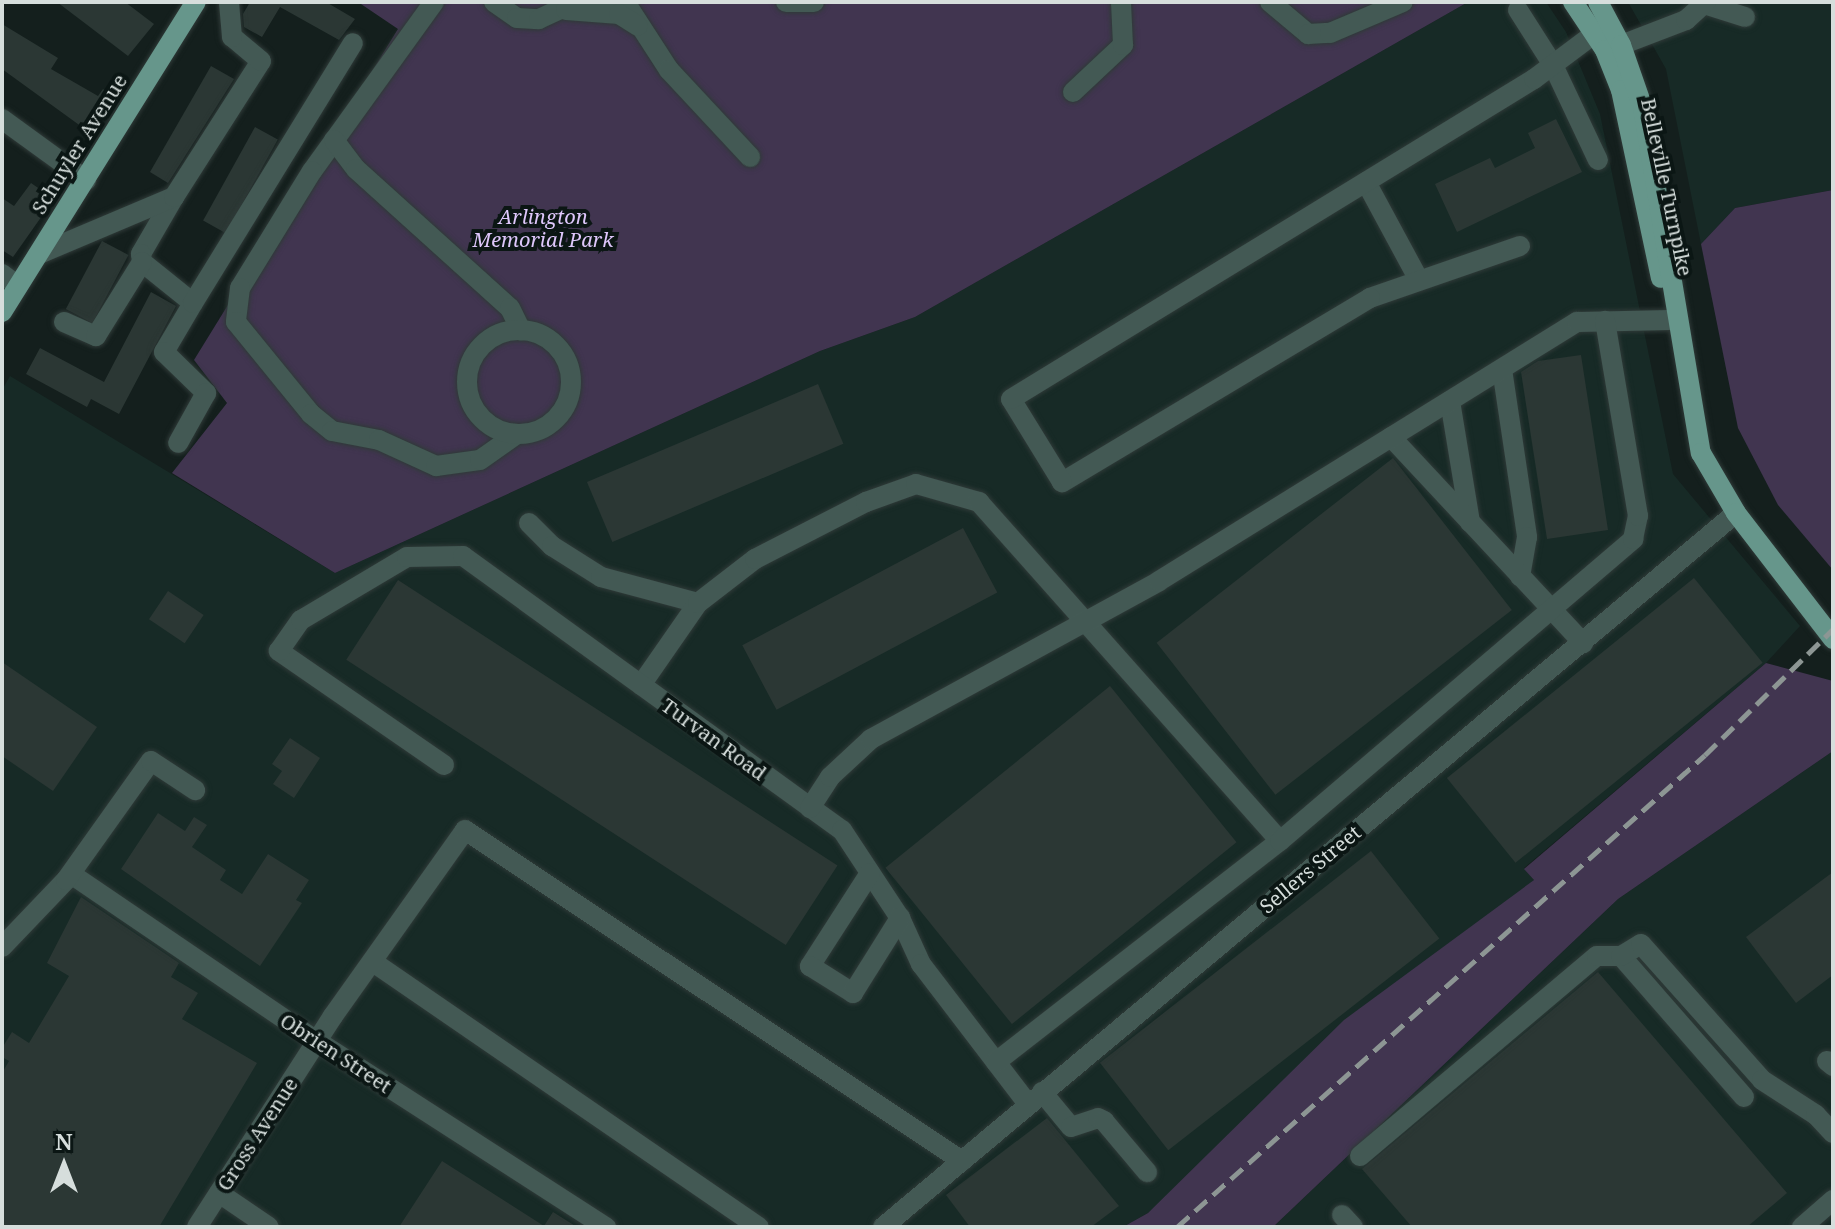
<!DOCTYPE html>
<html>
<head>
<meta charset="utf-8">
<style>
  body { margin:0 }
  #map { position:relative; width:1835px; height:1229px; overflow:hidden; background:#141f1d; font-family:"Noto Serif",serif }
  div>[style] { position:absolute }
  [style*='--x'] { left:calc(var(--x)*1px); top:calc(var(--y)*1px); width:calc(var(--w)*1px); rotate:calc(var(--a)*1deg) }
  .built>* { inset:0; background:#172a26 }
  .green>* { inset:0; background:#413550 }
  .building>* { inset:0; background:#2b3734; transform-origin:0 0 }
  .roads { filter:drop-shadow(0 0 2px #2f3a38) drop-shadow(0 0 2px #2f3a38) }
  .minor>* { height:20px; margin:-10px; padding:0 10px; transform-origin:10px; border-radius:10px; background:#435954 }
  .minor>.ring { margin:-10px; padding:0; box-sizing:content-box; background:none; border:20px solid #435954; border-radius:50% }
  .major>* { height:20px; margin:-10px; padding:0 10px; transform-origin:10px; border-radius:10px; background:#66968b }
  .rail>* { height:5px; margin-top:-2.5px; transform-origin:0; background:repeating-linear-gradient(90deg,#8d9694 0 16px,transparent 0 24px) }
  span { translate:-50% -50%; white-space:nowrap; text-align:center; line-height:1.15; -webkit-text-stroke:8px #0b1614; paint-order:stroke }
  .street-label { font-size:20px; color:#d6dedc }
  .park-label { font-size:20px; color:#dec7fb; font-style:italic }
  .frame { position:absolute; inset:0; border:4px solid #d6dedc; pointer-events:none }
  .north { position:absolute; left:24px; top:1125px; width:80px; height:80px; -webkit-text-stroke:6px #0b1614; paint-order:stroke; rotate:0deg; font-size:22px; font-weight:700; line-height:32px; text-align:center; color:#d6dedc }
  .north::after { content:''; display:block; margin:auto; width:28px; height:36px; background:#d6dedc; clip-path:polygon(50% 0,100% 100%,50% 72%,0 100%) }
</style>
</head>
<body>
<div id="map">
  <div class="built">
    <div style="clip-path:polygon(1468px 2px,1546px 2px,1566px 32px,1600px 114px,1673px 474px,1800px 626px,1766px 663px,1524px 868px,1534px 880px,1148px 1213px,1123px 1227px,2px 1227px,2px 390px,10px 376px,335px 573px,820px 351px,915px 317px)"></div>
    <div style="clip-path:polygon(1628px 2px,1833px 2px,1833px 190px,1735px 208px,1701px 244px,1666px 69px)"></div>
    <div style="clip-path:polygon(1833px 751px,1833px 1227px,1273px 1227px,1618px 899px)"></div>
  </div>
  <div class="green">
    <div style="clip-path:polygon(358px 2px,1468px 2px,915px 317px,820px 351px,335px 573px,172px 473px,227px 403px,194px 360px,398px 29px)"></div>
    <div style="clip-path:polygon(1833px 190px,1833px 570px,1778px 505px,1738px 428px,1701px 244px,1735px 208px)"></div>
    <div style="clip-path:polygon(1766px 663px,1833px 681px,1833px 751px,1618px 899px,1273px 1227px,1123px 1227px,1148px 1213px,1344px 1020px,1534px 880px,1524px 869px)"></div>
  </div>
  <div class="building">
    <div style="clip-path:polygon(57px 2px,125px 2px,154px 24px,128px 56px)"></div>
    <div style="clip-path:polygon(250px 2px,326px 2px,355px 19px,339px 40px,280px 7px,262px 37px,244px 27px,243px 14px)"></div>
    <div style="clip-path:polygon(2px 24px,58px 58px,51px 69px,98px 96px,103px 89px,119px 101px,93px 135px,2px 69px)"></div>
    <div style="clip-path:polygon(211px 66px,234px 79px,168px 183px,150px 172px)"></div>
    <div style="clip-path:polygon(1556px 119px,1582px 172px,1457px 232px,1435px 184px,1490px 158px,1495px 168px,1535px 148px,1528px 133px)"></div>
    <div style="left:255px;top:127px;width:26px;height:107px;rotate:29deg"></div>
    <div style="clip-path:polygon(31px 183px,54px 199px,13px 257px,2px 250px,2px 198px,14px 206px)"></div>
    <div style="left:102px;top:241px;width:30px;height:77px;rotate:28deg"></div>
    <div style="clip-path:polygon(151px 292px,176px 306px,119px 414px,91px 399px,87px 407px,26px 374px,40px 348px,104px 382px)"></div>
    <div style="clip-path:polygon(1581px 355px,1608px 530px,1547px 539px,1521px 372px,1538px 361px)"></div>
    <div style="left:818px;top:384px;width:65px;height:251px;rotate:67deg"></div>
    <div style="left:1393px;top:458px;width:193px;height:300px;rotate:52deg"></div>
    <div style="left:963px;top:528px;width:73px;height:250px;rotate:62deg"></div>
    <div style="left:1694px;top:578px;width:109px;height:318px;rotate:51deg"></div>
    <div style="left:398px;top:580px;width:524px;height:95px;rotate:33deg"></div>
    <div style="left:168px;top:591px;width:43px;height:34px;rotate:34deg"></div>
    <div style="clip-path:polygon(2px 662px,97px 727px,53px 791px,2px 756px)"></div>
    <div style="left:1110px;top:686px;width:201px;height:289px;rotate:51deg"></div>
    <div style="clip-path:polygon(290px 738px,320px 758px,294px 798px,273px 784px,282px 771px,272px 764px)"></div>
    <div style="clip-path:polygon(158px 813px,185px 831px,194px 817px,207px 825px,192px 847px,226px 870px,220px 880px,242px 894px,268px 854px,309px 880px,296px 900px,302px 903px,260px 966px,121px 869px)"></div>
    <div style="left:1371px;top:851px;width:111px;height:344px;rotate:52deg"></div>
    <div style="clip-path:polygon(1833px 872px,1833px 975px,1796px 1003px,1746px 937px)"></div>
    <div style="clip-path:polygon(81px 897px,179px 963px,171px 977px,198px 993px,182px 1019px,257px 1063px,159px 1227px,2px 1227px,2px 1073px,9px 1061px,2px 1057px,2px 1048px,12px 1032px,29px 1043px,69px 976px,47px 963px)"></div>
    <div style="clip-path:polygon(1598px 972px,1787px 1193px,1747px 1227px,1412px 1227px,1362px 1169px)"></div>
    <div style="clip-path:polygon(1047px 1118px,1119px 1206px,1091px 1227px,970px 1227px,946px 1195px)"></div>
    <div style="clip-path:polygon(442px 1161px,544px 1226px,553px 1212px,577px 1227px,399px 1227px)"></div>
  </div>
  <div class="roads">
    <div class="minor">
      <div style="--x:434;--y:2;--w:208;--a:125.8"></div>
      <div style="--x:312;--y:171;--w:137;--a:121.6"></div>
      <div style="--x:240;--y:288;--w:34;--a:97"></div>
      <div style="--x:236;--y:322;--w:119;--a:50.8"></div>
      <div style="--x:311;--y:414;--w:27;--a:39"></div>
      <div style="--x:332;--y:431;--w:48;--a:10.8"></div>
      <div style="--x:379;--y:440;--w:63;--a:24.5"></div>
      <div style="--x:436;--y:466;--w:44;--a:-7.8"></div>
      <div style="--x:480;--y:460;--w:45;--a:-35.1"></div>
      <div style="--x:494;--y:2;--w:28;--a:35"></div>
      <div style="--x:517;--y:18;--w:22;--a:3"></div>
      <div style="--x:539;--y:19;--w:40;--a:-25"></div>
      <div style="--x:625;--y:2;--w:81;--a:57.1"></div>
      <div style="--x:669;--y:70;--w:119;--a:47"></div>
      <div style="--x:786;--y:2;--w:28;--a:0"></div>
      <div style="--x:1270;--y:2;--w:50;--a:40.1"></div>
      <div style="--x:1308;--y:34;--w:22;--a:-3"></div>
      <div style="--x:1330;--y:33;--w:79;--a:-23"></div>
      <div style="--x:1704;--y:4;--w:43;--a:17.6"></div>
      <div style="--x:566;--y:10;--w:53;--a:4.3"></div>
      <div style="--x:619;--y:14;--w:22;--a:32"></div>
      <div style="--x:1518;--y:10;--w:65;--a:57.5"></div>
      <div style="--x:1553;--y:65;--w:105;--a:64.7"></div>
      <div style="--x:1621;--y:45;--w:70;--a:-21"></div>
      <div style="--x:1686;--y:20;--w:27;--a:-42"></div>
      <div style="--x:1073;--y:92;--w:69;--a:-43.2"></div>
      <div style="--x:1123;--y:45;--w:43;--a:-92.7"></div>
      <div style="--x:2;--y:119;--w:104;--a:36"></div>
      <div style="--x:334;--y:140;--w:36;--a:53"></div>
      <div style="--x:356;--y:169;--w:207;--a:42.1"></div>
      <div style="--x:510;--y:308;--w:25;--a:64"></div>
      <div style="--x:1366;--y:182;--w:109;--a:61.6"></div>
      <div style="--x:174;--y:197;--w:66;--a:120.1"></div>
      <div style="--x:141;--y:254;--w:8;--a:83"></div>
      <div style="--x:142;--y:262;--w:65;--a:38.8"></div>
      <div style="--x:193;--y:303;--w:57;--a:120.6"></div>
      <div style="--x:164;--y:352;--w:59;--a:44.3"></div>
      <div style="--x:206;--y:393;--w:57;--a:119.2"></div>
      <div style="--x:1520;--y:246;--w:159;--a:160.9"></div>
      <div style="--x:1370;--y:298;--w:359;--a:149.1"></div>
      <div style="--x:1062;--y:482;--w:97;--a:-121.6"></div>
      <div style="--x:1011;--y:399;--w:613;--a:-31.46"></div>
      <div style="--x:1534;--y:79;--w:75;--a:-36.9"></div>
      <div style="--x:39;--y:254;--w:147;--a:-22.9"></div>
      <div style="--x:174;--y:197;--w:161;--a:-57.4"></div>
      <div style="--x:261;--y:61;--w:38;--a:-140"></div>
      <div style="--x:232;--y:37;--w:35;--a:-95"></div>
      <div style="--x:2;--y:274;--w:20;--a:37"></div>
      <div style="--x:193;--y:303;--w:305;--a:-58.4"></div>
      <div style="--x:64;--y:322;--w:35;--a:24"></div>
      <div style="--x:96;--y:336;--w:87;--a:-58.1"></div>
      <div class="ring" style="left:467px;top:330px;width:84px;height:84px"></div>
      <div style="--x:1502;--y:369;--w:170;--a:81.5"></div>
      <div style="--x:1527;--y:537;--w:40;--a:100"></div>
      <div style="--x:1450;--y:401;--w:123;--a:80.6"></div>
      <div style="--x:1391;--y:437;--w:282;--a:47"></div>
      <div style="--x:529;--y:523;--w:33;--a:45"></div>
      <div style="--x:552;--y:546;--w:58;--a:32.3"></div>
      <div style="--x:601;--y:577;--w:100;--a:15"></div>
      <div style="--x:641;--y:685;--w:100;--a:-55.2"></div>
      <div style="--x:698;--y:603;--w:72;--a:-37.7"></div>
      <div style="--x:755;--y:559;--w:125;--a:-27.2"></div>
      <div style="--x:866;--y:502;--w:53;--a:-19.8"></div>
      <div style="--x:916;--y:484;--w:66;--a:15.9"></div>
      <div style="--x:979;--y:502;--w:453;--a:48.4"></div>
      <div style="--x:444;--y:765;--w:201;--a:-145.4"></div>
      <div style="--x:279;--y:651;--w:38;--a:-55"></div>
      <div style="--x:301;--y:620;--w:123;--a:-30.7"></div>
      <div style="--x:407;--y:557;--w:56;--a:-1"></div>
      <div style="--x:463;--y:556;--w:468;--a:35.9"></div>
      <div style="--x:842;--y:830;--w:105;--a:56.6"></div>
      <div style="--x:900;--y:918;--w:51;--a:65.5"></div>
      <div style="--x:921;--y:964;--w:176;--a:52.6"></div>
      <div style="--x:810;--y:808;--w:37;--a:-57"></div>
      <div style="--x:830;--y:777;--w:56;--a:-42.8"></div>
      <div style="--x:871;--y:739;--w:328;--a:-28.7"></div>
      <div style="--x:1159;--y:581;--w:492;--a:-31.8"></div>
      <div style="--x:1577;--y:322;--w:95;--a:-1.2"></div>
      <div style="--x:870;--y:873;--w:111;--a:122.8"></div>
      <div style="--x:810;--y:966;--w:51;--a:32.1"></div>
      <div style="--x:853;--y:993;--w:89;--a:-57.9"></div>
      <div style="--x:71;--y:874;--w:297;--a:34.2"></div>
      <div style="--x:317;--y:1041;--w:344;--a:32.8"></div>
      <div style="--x:2;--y:947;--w:93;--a:-46.3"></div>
      <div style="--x:66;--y:880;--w:146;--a:-54.5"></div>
      <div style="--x:151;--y:761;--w:53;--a:33.4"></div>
      <div style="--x:1621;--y:956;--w:187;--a:48.9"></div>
      <div style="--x:373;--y:962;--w:468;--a:34.5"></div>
      <div style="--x:1827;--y:1061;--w:8;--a:40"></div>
      <div style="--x:996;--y:1062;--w:360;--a:-37.9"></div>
      <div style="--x:1280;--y:841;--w:465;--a:-40.5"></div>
      <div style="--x:1633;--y:539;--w:24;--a:-78"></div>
      <div style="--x:1638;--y:516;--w:198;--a:-99.6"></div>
      <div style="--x:1042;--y:1092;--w:45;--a:50.4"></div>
      <div style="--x:1071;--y:1127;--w:28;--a:-18"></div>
      <div style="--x:1098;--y:1118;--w:7;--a:27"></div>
      <div style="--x:1104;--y:1121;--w:67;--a:49.9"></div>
      <div style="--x:1360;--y:1156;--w:310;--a:-40.2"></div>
      <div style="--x:1597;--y:956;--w:24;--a:0"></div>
      <div style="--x:1621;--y:956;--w:23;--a:-31"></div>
      <div style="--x:1641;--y:944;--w:182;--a:48.3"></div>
      <div style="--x:1762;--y:1080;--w:64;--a:32.9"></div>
      <div style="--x:1816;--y:1115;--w:25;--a:47"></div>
      <div style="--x:219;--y:1193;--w:60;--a:34.2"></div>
      <div style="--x:1342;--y:1215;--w:16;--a:47"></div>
      <div style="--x:197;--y:1227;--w:251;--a:-57.2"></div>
      <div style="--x:333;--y:1016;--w:228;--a:-54.6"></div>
      <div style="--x:465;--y:830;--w:597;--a:33.66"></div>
      <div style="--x:883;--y:1227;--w:1112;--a:-39.93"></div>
      <div style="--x:1802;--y:1227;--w:41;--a:-41.1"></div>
    </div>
    <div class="major">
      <div style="--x:1573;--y:2;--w:58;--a:56.3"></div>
      <div style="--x:1605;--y:50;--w:43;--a:68.2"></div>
      <div style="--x:1621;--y:90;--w:192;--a:78"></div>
      <div style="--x:1598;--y:2;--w:49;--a:61.9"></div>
      <div style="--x:1621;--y:45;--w:67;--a:70.8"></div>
      <div style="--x:1643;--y:108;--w:350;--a:80.5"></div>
      <div style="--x:1701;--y:453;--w:69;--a:59.7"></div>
      <div style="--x:1736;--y:513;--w:159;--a:52.4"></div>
      <div style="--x:2;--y:312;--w:366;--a:-58"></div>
    </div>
  </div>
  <div class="rail">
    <div style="--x:1177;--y:1227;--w:708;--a:-41.79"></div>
    <div style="--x:1705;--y:755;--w:180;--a:-44.5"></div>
  </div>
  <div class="street-label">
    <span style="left:79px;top:144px;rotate:-58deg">Schuyler Avenue</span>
    <span style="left:1667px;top:187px;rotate:78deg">Belleville Turnpike</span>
    <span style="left:714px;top:739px;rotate:36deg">Turvan Road</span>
    <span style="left:1310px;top:869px;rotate:-40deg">Sellers Street</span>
    <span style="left:336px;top:1053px;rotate:33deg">Obrien Street</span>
    <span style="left:257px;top:1134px;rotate:-57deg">Gross Avenue</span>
  </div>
  <div class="park-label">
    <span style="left:543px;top:228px">Arlington<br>Memorial Park</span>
  </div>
  <div class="frame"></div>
  <div class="north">N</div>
</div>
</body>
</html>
